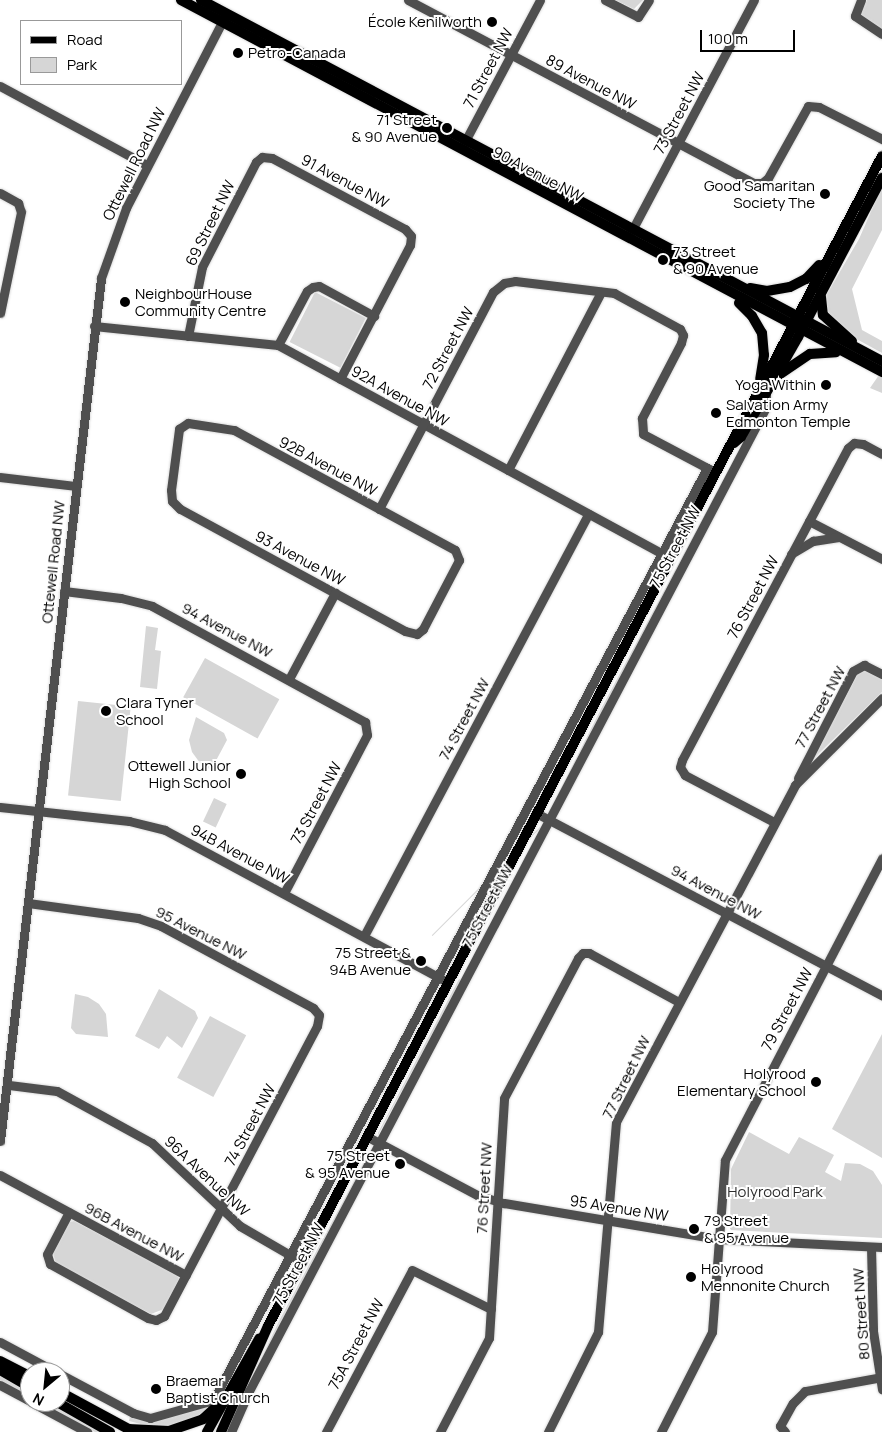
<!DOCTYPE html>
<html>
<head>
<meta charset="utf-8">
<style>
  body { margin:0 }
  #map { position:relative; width:882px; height:1432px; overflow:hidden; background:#fff; font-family:Manrope,sans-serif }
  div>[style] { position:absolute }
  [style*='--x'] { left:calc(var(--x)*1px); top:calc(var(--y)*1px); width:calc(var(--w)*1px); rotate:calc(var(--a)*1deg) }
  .green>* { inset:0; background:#d6d6d6; transform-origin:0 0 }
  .roads { filter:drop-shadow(0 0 1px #dbdbdb) drop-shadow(0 0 1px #dbdbdb) }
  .minor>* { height:9px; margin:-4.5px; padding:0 4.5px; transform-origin:4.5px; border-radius:4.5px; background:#4f4f4f }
  .major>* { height:10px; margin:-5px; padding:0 5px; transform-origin:5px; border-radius:5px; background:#000 }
  .dots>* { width:14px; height:14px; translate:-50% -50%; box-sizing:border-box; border:2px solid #fff; border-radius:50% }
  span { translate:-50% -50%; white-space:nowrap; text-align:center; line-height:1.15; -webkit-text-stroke:4px #fff; paint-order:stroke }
  .poi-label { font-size:15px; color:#000 }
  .right { translate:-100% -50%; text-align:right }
  .left { translate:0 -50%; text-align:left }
  .street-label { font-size:15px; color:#000 }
  .park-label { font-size:15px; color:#2d2d2d }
  .legend { position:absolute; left:20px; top:20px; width:162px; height:65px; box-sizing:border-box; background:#fff; border:1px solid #999; margin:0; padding:6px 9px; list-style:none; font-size:15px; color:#000 }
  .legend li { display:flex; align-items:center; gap:10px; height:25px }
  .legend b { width:25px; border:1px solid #999 }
  .north { position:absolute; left:20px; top:1362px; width:50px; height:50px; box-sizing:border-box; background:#fff; border:1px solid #999; border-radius:50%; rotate:208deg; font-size:14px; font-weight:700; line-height:20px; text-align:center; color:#000 }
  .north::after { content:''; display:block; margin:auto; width:18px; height:22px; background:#000; clip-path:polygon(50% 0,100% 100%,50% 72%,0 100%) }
  .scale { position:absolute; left:700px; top:30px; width:95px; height:22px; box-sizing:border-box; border:2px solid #000; border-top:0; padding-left:6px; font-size:15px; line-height:18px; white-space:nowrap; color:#000; -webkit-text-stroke:4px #fff; paint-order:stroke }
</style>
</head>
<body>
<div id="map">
  <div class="green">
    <div style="clip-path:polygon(615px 0,643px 0,634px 9px)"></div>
    <div style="clip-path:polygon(867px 0,882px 0,882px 29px,860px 15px)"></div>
    <div style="clip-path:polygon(882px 186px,882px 230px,852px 289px,862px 330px,882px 341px,882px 353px,851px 336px,827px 316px,824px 299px,859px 239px)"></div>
    <div style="left:315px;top:292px;width:57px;height:56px;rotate:27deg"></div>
    <div style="clip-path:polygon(879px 375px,882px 377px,882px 393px,870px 388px)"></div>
    <div style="clip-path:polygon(745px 439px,549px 812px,601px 709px)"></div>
    <div style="clip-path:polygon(146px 626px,158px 628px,155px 650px,161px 651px,157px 689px,140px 687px)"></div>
    <div style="left:205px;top:658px;width:85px;height:45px;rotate:29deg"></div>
    <div style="clip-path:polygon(861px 668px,882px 677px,882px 692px,812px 760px)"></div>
    <div style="left:78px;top:701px;width:53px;height:95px;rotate:6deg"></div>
    <div style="clip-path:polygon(196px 717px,224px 733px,227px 740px,211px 770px,200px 763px,192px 752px,189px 740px)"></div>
    <div style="left:214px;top:798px;width:14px;height:26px;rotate:25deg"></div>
    <div style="left:540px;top:827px;width:1px;height:153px;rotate:45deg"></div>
    <div style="clip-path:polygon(459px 979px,461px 980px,378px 1135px,378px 1133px)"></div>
    <div style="clip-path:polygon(159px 989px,195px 1011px,198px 1018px,182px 1048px,167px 1036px,159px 1049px,135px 1036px)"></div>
    <div style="clip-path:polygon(75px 994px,88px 997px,99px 1004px,106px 1014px,108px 1037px,76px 1034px,71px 1028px)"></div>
    <div style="left:210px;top:1016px;width:41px;height:70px;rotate:28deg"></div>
    <div style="clip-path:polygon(882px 1034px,882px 1158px,832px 1129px)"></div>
    <div style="clip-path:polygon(749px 1132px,789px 1154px,799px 1137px,834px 1155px,825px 1172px,841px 1181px,845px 1163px,860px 1164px,873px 1171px,882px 1185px,882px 1238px,730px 1230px,731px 1169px)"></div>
    <div style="clip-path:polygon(370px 1151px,370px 1152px,252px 1378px,279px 1321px)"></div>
    <div style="clip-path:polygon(74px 1221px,177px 1275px,179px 1279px,164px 1309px,151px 1314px,56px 1264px,53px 1253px,69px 1222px)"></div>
    <div style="left:0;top:1375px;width:34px;height:5px;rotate:30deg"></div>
    <div style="clip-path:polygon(217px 1400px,214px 1406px,200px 1417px,160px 1429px,129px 1421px,130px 1416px,157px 1421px,208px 1406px)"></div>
    <div style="clip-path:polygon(40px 1402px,49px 1402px,102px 1432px,95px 1432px)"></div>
  </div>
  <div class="roads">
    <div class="minor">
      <div style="--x:408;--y:0;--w:391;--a:27.9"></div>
      <div style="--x:754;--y:183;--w:8;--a:0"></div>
      <div style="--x:762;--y:183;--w:8;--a:-40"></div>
      <div style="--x:768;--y:178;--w:82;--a:-60.9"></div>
      <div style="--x:808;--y:106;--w:11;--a:5"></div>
      <div style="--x:819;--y:107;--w:71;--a:26.9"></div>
      <div style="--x:605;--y:0;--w:37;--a:27"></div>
      <div style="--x:638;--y:17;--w:20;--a:-57"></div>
      <div style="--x:861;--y:0;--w:17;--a:111"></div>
      <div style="--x:855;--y:16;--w:32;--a:34"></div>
      <div style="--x:0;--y:86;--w:167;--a:28.3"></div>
      <div style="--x:463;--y:145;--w:164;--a:-62"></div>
      <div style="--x:0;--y:193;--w:21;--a:29"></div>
      <div style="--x:18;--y:203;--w:9;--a:72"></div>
      <div style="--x:21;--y:212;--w:103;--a:101.7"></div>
      <div style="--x:630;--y:234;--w:265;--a:-62.1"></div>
      <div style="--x:94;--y:326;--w:185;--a:5.9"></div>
      <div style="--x:278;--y:345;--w:440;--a:28.5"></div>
      <div style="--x:188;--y:336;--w:70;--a:-78.5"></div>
      <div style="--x:202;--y:267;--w:118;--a:-62.8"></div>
      <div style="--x:256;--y:162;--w:8;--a:-40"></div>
      <div style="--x:262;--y:157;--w:10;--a:6"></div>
      <div style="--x:272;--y:158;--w:151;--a:28.1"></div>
      <div style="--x:405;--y:229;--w:9;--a:49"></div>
      <div style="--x:411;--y:236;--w:9;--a:96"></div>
      <div style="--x:410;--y:245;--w:151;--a:117.6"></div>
      <div style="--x:278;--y:345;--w:61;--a:-61.8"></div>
      <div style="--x:307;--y:291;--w:7;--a:-34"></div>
      <div style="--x:313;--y:287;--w:6;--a:-9"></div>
      <div style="--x:319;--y:286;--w:63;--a:28.6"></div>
      <div style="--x:188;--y:423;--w:47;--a:8.7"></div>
      <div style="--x:234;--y:430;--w:251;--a:28.5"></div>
      <div style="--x:455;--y:550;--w:11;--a:68"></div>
      <div style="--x:459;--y:560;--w:78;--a:117.6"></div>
      <div style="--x:423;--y:629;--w:8;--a:140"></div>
      <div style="--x:417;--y:634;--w:12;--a:-166"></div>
      <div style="--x:405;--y:631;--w:256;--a:-151.5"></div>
      <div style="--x:180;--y:509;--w:11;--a:-135"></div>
      <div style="--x:172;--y:501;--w:11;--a:-95"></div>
      <div style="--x:171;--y:490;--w:62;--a:-82.5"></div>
      <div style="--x:179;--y:429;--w:11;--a:-34"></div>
      <div style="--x:508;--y:470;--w:201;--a:-62.4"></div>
      <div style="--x:0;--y:477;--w:77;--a:6.8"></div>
      <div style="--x:379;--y:509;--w:245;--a:-62.3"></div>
      <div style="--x:493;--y:292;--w:14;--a:-39"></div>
      <div style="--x:504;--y:283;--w:11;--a:-10"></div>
      <div style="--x:515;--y:281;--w:100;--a:6.9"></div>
      <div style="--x:614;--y:293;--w:75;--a:28.6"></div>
      <div style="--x:680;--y:329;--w:7;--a:63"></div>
      <div style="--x:683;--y:335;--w:8;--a:104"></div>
      <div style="--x:681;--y:343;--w:85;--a:117.5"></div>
      <div style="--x:642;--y:418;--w:16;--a:86"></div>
      <div style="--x:643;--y:434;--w:77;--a:27.9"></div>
      <div style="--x:809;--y:521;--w:82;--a:27.5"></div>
      <div style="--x:791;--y:554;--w:26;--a:-31"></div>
      <div style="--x:813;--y:541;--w:26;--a:-9"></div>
      <div style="--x:64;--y:591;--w:57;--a:7"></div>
      <div style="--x:121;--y:598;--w:32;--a:14"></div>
      <div style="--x:152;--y:606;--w:243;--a:28.6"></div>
      <div style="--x:365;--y:722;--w:13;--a:81"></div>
      <div style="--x:367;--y:735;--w:178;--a:117.7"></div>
      <div style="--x:289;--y:679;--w:98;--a:-61.9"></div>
      <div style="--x:798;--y:778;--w:120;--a:-62.8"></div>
      <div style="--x:853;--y:671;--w:13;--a:-29"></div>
      <div style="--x:864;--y:665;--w:20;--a:27"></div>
      <div style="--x:0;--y:807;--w:130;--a:6.2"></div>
      <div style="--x:129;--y:821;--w:37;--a:14"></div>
      <div style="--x:165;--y:830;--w:315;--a:28.3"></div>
      <div style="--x:538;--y:814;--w:389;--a:27.8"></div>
      <div style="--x:774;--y:822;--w:101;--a:-152.2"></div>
      <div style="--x:685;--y:775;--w:9;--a:-122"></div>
      <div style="--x:680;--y:767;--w:7;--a:-74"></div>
      <div style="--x:682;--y:760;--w:353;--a:-62"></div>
      <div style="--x:848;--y:448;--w:8;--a:-40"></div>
      <div style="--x:854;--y:443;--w:9;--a:6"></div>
      <div style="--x:863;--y:444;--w:21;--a:28"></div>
      <div style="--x:28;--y:903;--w:111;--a:7.8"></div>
      <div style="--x:138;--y:918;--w:24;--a:19"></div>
      <div style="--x:161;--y:926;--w:173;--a:28.3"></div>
      <div style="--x:313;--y:1008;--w:9;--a:49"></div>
      <div style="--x:319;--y:1015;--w:11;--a:100"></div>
      <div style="--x:317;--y:1026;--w:328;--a:117.8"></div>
      <div style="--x:164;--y:1316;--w:9;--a:153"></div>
      <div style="--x:156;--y:1320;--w:8;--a:-166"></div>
      <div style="--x:148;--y:1318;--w:112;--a:-151.1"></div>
      <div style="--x:50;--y:1264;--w:10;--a:-107"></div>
      <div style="--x:47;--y:1254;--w:47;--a:-62.4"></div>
      <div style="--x:364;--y:936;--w:478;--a:-62"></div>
      <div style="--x:9;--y:1085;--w:48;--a:7.1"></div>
      <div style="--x:57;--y:1091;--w:108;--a:28.7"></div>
      <div style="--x:152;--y:1143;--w:121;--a:43.3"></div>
      <div style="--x:240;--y:1226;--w:72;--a:30.1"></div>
      <div style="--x:368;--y:1137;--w:123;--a:28"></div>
      <div style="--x:477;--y:1195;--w:28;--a:17"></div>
      <div style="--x:504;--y:1203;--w:218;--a:9.5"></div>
      <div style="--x:719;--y:1239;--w:163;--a:2.8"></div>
      <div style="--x:0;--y:1141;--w:869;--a:-83.32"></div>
      <div style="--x:101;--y:278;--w:74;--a:-70.3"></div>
      <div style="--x:126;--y:208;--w:216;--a:-62.7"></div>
      <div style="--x:0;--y:1175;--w:211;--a:28.3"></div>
      <div style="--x:871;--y:1247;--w:84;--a:88.6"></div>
      <div style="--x:873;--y:1331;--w:59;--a:81.2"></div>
      <div style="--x:0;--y:1342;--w:64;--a:28.2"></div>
      <div style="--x:60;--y:1374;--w:83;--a:28.1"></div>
      <div style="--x:133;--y:1413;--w:18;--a:16"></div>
      <div style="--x:150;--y:1418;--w:59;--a:-15.7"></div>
      <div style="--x:207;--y:1402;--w:13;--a:-42"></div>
      <div style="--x:217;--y:1393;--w:1047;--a:-62.09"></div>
      <div style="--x:0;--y:1385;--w:34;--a:28"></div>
      <div style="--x:31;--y:1402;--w:64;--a:28.2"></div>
      <div style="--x:231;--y:1432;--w:45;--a:-66.3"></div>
      <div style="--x:249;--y:1391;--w:1112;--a:-62.28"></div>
      <div style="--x:766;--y:407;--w:14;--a:-90"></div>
      <div style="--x:326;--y:1432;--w:183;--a:-62"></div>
      <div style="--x:412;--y:1270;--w:88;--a:26.3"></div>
      <div style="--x:440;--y:1432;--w:106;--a:-62.5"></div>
      <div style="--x:489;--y:1338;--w:240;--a:-86.4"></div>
      <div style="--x:504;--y:1098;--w:158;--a:-62.1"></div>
      <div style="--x:578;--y:958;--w:7;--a:-45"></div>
      <div style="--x:583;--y:953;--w:6;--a:0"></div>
      <div style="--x:589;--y:953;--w:102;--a:28.6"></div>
      <div style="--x:548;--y:1432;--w:112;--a:-63.4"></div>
      <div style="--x:598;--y:1332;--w:211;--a:-85.1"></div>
      <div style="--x:616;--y:1122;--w:382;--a:-62"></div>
      <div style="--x:795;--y:785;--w:123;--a:-45"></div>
      <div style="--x:661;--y:1432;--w:112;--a:-63"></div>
      <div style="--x:712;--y:1332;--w:172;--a:-85.7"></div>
      <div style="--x:725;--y:1160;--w:340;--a:-62.5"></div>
      <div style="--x:785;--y:1432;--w:8;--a:-130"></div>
      <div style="--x:780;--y:1426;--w:26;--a:-61"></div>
      <div style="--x:793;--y:1403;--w:17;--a:-45"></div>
      <div style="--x:805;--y:1391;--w:78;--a:-10.3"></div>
    </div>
    <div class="major">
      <div style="--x:181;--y:0;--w:794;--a:27.95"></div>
      <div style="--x:201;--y:0;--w:771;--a:27.93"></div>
      <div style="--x:750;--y:288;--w:17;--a:10"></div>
      <div style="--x:767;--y:291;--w:23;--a:-10"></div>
      <div style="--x:790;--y:287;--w:18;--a:-27"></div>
      <div style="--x:806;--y:279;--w:19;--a:-47"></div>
      <div style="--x:821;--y:297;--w:18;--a:84"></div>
      <div style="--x:823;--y:315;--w:39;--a:42"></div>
      <div style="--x:739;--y:303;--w:18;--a:45"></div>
      <div style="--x:752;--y:316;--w:20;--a:60"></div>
      <div style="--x:762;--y:333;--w:22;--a:85"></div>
      <div style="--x:764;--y:355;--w:24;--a:99"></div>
      <div style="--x:780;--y:374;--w:36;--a:-34"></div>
      <div style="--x:810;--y:354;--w:26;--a:-4"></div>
      <div style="--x:734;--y:443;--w:9;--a:-41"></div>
      <div style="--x:741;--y:437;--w:115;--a:-60.3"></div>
      <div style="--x:798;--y:337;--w:180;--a:-62.2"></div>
      <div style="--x:0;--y:1361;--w:34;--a:27"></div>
      <div style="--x:0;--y:1370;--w:34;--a:30"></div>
      <div style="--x:60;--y:1392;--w:82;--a:28.4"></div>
      <div style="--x:57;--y:1402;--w:61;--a:29.5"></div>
      <div style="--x:128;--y:1429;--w:41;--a:2.8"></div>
      <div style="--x:169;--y:1431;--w:36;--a:-19"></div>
      <div style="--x:203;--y:1419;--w:19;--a:-43"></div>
      <div style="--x:207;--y:1432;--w:107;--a:-60.8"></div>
      <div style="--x:221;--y:1432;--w:116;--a:-66.1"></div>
      <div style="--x:268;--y:1326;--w:1321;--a:-62.31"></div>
    </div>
  </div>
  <div class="dots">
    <div style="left:492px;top:22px;background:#000"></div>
    <div style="left:238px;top:53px;background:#000"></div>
    <div style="left:447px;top:128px;background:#000"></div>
    <div style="left:825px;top:194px;background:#000"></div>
    <div style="left:663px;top:260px;background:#000"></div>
    <div style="left:125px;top:302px;background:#000"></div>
    <div style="left:826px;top:385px;background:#000"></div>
    <div style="left:716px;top:413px;background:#000"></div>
    <div style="left:106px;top:711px;background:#000"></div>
    <div style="left:241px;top:774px;background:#000"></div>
    <div style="left:421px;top:961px;background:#000"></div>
    <div style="left:816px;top:1082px;background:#000"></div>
    <div style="left:400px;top:1164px;background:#000"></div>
    <div style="left:694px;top:1229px;background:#000"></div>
    <div style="left:691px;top:1277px;background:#000"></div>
    <div style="left:156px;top:1389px;background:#000"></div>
  </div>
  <div class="poi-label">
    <span class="right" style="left:482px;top:22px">École Kenilworth</span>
    <span class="left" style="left:248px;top:53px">Petro-Canada</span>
    <span class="right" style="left:437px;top:128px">71 Street<br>&amp; 90 Avenue</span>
    <span class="right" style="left:815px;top:194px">Good Samaritan<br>Society The</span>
    <span class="left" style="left:673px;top:260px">73 Street<br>&amp; 90 Avenue</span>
    <span class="left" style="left:135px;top:302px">NeighbourHouse<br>Community Centre</span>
    <span class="right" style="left:816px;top:385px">Yoga Within</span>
    <span class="left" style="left:726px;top:413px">Salvation Army<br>Edmonton Temple</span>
    <span class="left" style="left:116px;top:711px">Clara Tyner<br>School</span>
    <span class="right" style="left:231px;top:774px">Ottewell Junior<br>High School</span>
    <span class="right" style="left:411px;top:961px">75 Street &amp;<br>94B Avenue</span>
    <span class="right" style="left:806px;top:1082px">Holyrood<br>Elementary School</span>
    <span class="right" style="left:390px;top:1164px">75 Street<br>&amp; 95 Avenue</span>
    <span class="left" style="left:704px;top:1229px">79 Street<br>&amp; 95 Avenue</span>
    <span class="left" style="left:701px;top:1277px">Holyrood<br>Mennonite Church</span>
    <span class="left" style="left:166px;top:1389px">Braemar<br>Baptist Church</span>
  </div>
  <div class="street-label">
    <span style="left:488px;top:68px;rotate:-62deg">71 Street NW</span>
    <span style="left:591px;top:82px;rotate:28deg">89 Avenue NW</span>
    <span style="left:679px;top:113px;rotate:-62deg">73 Street NW</span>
    <span style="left:134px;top:164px;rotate:-64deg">Ottewell Road NW</span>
    <span style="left:538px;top:174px;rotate:28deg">90 Avenue NW</span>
    <span style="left:345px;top:181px;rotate:28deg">91 Avenue NW</span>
    <span style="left:210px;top:223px;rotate:-64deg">69 Street NW</span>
    <span style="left:448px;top:348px;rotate:-62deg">72 Street NW</span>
    <span style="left:400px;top:396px;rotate:29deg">92A Avenue NW</span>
    <span style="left:328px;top:466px;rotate:28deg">92B Avenue NW</span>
    <span style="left:675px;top:547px;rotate:-62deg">75 Street NW</span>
    <span style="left:300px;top:558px;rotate:28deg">93 Avenue NW</span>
    <span style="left:53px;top:562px;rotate:-84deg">Ottewell Road NW</span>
    <span style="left:753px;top:597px;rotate:-62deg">76 Street NW</span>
    <span style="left:227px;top:630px;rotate:28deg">94 Avenue NW</span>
    <span style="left:820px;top:707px;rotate:-62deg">77 Street NW</span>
    <span style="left:464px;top:719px;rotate:-62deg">74 Street NW</span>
    <span style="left:316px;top:803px;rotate:-62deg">73 Street NW</span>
    <span style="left:240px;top:854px;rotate:28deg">94B Avenue NW</span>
    <span style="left:716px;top:892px;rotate:28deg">94 Avenue NW</span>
    <span style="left:487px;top:906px;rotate:-62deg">75 Street NW</span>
    <span style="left:201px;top:933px;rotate:27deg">95 Avenue NW</span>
    <span style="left:787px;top:1009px;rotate:-62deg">79 Street NW</span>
    <span style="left:626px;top:1077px;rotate:-64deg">77 Street NW</span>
    <span style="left:250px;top:1125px;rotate:-62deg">74 Street NW</span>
    <span style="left:207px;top:1176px;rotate:43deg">96A Avenue NW</span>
    <span style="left:484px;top:1188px;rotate:-87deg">76 Street NW</span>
    <span style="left:619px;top:1208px;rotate:9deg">95 Avenue NW</span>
    <span style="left:134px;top:1232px;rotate:28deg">96B Avenue NW</span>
    <span style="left:298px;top:1264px;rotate:-62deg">75 Street NW</span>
    <span style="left:861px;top:1314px;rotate:-94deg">80 Street NW</span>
    <span style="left:356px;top:1344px;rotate:-62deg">75A Street NW</span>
  </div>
  <div class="park-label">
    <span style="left:775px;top:1192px">Holyrood Park</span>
  </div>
  <ul class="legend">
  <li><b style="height:6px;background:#000"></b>Road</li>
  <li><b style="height:14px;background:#d6d6d6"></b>Park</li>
  </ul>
  <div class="north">N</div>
  <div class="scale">100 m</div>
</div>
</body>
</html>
